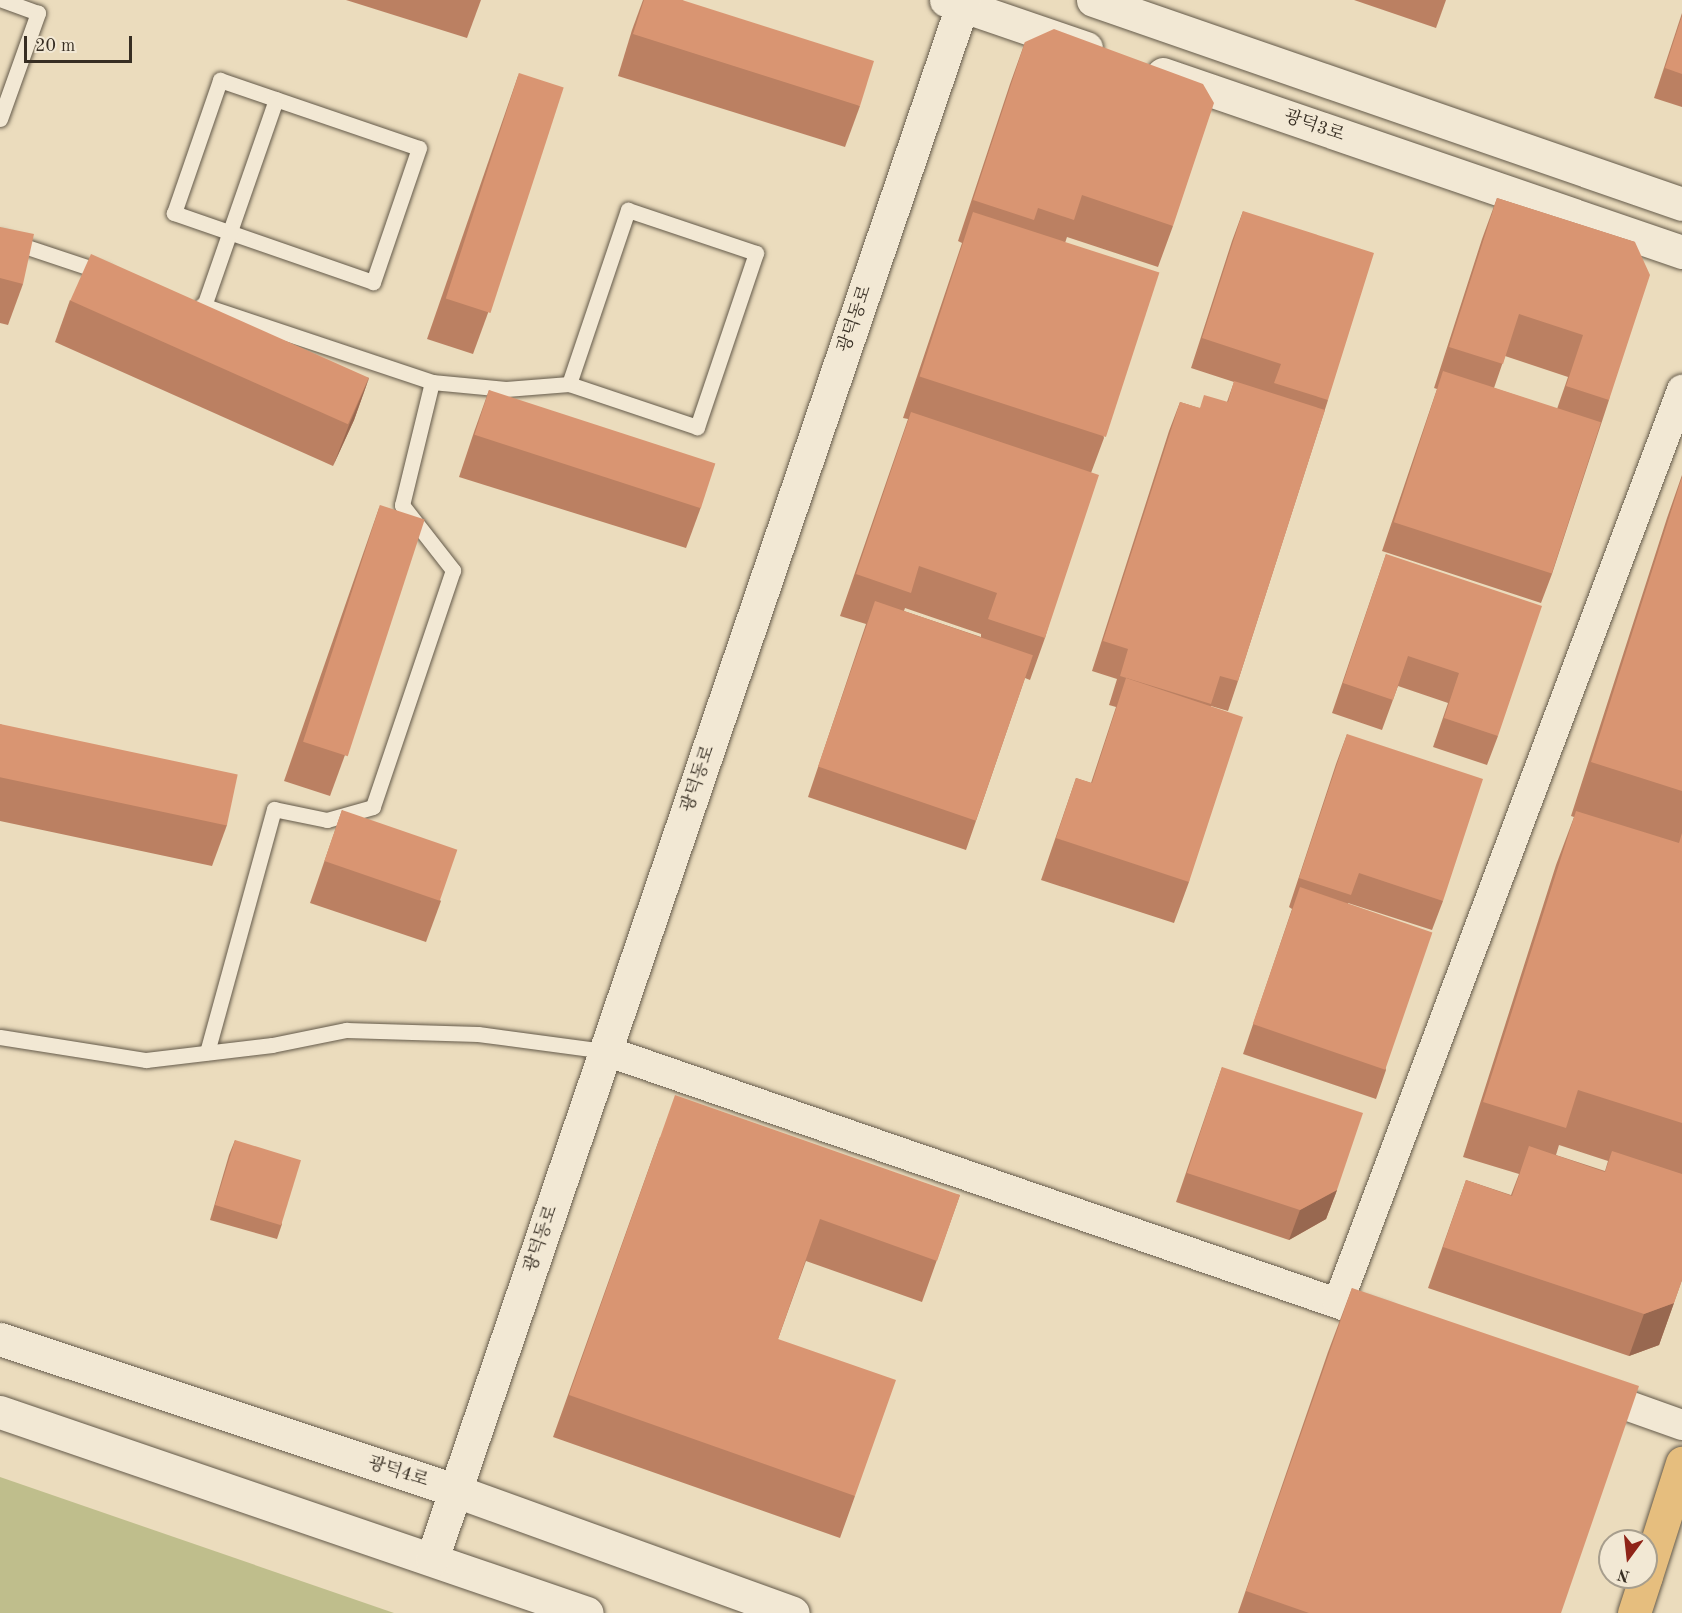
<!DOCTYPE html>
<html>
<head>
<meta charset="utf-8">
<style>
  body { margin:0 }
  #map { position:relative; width:1682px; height:1613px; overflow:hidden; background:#ebdcbd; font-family:"Old Standard TT","Noto Serif KR",serif }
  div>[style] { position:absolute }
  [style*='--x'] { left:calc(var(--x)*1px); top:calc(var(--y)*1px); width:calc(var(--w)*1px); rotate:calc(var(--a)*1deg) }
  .green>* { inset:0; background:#bfbe8c }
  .roads { filter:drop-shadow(0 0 2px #645a4a) drop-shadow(0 0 2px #645a4a) }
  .lane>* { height:15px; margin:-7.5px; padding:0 7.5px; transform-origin:7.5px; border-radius:7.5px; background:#f2e8d4 }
  .street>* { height:30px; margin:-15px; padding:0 15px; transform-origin:15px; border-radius:15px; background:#f2e8d4 }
  .secondary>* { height:33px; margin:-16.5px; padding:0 16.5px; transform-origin:16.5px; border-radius:16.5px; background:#f2e8d4 }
  .primary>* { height:33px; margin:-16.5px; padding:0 16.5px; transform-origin:16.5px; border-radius:16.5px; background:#e6be7e }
  .wall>* { inset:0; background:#bb8062 }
  .shaded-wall>* { inset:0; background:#986850 }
  .building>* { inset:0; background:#d99572; transform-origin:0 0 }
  span { translate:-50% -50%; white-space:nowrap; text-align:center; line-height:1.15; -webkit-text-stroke:5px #f2e8d4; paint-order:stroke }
  .street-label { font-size:18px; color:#372e23 }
  .north { position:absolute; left:1598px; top:1529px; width:60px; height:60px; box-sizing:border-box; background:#f2e8d4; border:2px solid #a79e8d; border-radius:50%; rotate:195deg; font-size:16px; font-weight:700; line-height:24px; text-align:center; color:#372e23 }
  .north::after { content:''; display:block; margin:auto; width:21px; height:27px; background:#8f2418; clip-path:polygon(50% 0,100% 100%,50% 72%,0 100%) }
  .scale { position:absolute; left:24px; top:36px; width:108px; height:27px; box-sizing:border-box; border:3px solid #372e23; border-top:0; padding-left:8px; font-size:18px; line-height:21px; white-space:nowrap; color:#372e23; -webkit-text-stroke:4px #f2e8d4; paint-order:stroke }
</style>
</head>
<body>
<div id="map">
  <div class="green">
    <div style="clip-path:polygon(0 1477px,394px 1613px,0 1613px)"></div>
  </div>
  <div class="roads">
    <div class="lane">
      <div style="--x:220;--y:80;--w:210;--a:18.9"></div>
      <div style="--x:419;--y:148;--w:142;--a:108.9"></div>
      <div style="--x:373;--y:282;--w:211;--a:-160.9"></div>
      <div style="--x:174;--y:213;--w:141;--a:-70.9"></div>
      <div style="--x:0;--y:119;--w:113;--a:-70.3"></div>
      <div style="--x:38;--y:13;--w:38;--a:-160"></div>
      <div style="--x:628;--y:210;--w:135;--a:18.6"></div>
      <div style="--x:756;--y:253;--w:184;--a:108.7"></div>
      <div style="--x:697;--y:427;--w:135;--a:-161.4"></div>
      <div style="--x:569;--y:384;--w:184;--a:-71.3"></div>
      <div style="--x:0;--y:238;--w:111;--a:18.4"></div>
      <div style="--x:202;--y:305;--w:243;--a:18.5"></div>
      <div style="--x:432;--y:382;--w:127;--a:103.7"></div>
      <div style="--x:402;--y:505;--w:83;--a:51.9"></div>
      <div style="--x:453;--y:570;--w:250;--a:108.7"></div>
      <div style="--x:373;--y:807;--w:48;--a:164.2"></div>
      <div style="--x:327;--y:820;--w:54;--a:-168.3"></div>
      <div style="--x:274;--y:809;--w:252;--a:105.4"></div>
      <div style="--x:204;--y:306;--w:219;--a:-70.8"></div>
      <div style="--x:432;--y:382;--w:74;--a:5.4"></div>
      <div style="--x:506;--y:389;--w:63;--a:-4.5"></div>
      <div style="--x:0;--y:1037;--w:148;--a:9"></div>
      <div style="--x:146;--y:1060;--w:127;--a:-6.8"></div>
      <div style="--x:272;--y:1045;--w:76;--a:-11.5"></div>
      <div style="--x:346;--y:1030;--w:132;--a:1.7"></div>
      <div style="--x:478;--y:1034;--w:129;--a:7.6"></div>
    </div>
    <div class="street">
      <div style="--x:606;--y:1051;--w:822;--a:19.03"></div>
      <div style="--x:1338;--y:1303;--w:976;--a:-69.35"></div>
      <div style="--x:1595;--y:1394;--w:92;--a:19.6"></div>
    </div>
    <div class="secondary">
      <div style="--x:946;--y:0;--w:148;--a:18.9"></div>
      <div style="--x:1093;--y:0;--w:623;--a:19.1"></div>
      <div style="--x:1163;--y:74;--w:549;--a:18.93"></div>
      <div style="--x:0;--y:1339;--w:481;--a:18.4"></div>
      <div style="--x:456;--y:1491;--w:358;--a:19.9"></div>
      <div style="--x:0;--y:1412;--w:620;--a:18.9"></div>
      <div style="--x:432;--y:1559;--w:1647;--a:-71.16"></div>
    </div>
    <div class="primary">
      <div style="--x:1646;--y:1576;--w:119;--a:-72.3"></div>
      <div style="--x:1634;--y:1613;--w:38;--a:-72"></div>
    </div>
  </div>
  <div class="wall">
    <div style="clip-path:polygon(346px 0,481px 0,467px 38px)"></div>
    <div style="clip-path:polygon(643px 0,682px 0,860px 106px,845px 147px,618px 76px,632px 30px)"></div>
    <div style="clip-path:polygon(1354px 0,1446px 0,1436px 28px)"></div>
    <div style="clip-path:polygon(1682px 13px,1682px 107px,1654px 98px)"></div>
    <div style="clip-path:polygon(evenodd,1025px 42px,1173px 226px,1158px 267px,1067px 237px,1065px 243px,1104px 438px,1091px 473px,1045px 638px,1030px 680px,1025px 678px,966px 850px,808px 797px,866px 624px,840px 616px,908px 419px,903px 418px,962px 243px,958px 241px,1010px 84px,1025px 42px,905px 608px,981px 634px,981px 637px,904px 611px,905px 608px)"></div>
    <div style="clip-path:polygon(519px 73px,488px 313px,473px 354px,427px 339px)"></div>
    <div style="clip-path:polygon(evenodd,1497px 198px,1635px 242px,1609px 400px,1552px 574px,1541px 603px,1382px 551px,1437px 389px,1434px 388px,1482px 239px,1497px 198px,1505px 356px,1568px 377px,1557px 409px,1494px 388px,1505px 356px)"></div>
    <div style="clip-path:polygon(1243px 211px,1328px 400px,1238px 681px,1228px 711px,1211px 706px,1189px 882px,1174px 923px,1041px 880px,1076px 778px,1091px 783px,1116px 707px,1109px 705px,1117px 679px,1092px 671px,1169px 431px,1180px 402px,1199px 408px,1227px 402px,1234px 382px,1191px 368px,1232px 241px)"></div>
    <div style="clip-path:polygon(0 227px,23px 284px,8px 325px,0 323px)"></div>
    <div style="clip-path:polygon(70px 300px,369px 378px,354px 420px,333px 466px,55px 342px)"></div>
    <div style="clip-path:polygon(489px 390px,701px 507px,686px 548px,459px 477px,474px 432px)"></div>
    <div style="clip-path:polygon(evenodd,1682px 475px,1682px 1280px,1659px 1345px,1629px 1356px,1428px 1288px,1466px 1180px,1511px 1195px,1519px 1174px,1463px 1157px,1556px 865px,1574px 817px,1571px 816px,1667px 518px,1682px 475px,1559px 1145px,1608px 1161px,1605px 1171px,1556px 1155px,1559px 1145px)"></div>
    <div style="clip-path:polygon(380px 505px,345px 755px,330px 796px,284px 781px)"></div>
    <div style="clip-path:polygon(1386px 554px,1498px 736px,1487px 765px,1433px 747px,1448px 703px,1398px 686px,1382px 730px,1332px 713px)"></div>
    <div style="clip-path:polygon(0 724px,227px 825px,212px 866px,0 821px)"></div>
    <div style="clip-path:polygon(1347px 734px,1443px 901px,1432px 930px,1348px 903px,1386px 1070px,1376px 1099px,1243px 1054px,1292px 909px,1289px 907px,1336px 764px)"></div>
    <div style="clip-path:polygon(342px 810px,441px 901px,426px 942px,310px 903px)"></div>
    <div style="clip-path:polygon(1222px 1067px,1337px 1190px,1326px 1219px,1289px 1240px,1176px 1202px)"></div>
    <div style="clip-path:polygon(660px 1137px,960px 1195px,922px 1302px,806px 1261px,778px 1339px,855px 1496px,840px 1538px,553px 1437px)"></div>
    <div style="clip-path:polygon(235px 1140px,282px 1224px,277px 1239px,210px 1220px,229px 1155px)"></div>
    <div style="clip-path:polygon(1352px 1288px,1561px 1613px,1238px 1613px,1328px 1352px)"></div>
  </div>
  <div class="shaded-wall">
    <div style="clip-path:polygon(369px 378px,354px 420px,333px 466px,349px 425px)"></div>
    <div style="clip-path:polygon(1337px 1190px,1326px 1219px,1289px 1240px,1300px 1210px)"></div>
    <div style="clip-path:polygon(1674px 1303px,1659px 1345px,1629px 1356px,1644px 1314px)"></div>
  </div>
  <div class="building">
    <div style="clip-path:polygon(644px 0,682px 0,874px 61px,860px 106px,633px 34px)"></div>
    <div style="clip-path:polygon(1682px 16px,1682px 74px,1665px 68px)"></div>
    <div style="clip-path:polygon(1054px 29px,1203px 84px,1214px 103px,1173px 226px,1082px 195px,1074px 220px,1038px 208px,1034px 220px,973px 200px,1025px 42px)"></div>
    <div style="left:519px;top:73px;width:47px;height:237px;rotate:18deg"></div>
    <div style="clip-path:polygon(1497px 198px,1635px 242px,1650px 275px,1609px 400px,1566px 386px,1583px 335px,1519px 314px,1503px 364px,1449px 347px)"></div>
    <div style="clip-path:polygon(1243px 211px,1374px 253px,1328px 400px,1274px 383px,1281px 364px,1202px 338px)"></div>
    <div style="left:973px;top:212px;width:196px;height:173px;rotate:18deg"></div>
    <div style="clip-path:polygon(0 227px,34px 234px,23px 284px,0 278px)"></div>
    <div style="left:91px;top:254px;width:304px;height:51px;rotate:24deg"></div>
    <div style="left:1443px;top:371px;width:166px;height:159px;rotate:18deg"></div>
    <div style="clip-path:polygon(1234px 381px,1325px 410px,1238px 681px,1220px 676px,1211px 704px,1120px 676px,1128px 649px,1103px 641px,1180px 402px,1200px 408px,1204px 395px,1228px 402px)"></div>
    <div style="left:489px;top:390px;width:238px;height:47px;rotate:18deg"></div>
    <div style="clip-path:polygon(911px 412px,1099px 475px,1045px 638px,988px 619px,997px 593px,919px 566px,911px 593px,856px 574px)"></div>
    <div style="clip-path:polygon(1682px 477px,1682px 791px,1591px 762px)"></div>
    <div style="left:380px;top:505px;width:47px;height:249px;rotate:18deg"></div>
    <div style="clip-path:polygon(1386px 554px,1542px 606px,1498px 736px,1444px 718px,1459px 673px,1408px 656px,1393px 700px,1343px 683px)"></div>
    <div style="left:875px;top:601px;width:167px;height:175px;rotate:19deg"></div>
    <div style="clip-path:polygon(1126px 678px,1243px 717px,1189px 882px,1056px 838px,1076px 778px,1092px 783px)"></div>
    <div style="left:0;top:724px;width:243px;height:52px;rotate:12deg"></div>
    <div style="clip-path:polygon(1347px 734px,1483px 779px,1443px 901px,1359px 873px,1351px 895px,1299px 878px)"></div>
    <div style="left:342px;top:810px;width:122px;height:54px;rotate:19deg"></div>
    <div style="clip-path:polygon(1576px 811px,1679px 843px,1682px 833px,1682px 1123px,1578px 1090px,1566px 1128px,1483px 1102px)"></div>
    <div style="left:1300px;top:887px;width:140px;height:145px;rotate:19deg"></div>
    <div style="clip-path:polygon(1222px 1067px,1363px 1113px,1337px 1190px,1300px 1210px,1187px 1173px)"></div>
    <div style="clip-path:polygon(675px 1095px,960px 1195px,937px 1261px,820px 1219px,778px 1339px,896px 1380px,855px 1496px,569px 1395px)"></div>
    <div style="left:235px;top:1140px;width:69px;height:68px;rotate:17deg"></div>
    <div style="clip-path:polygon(1529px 1146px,1605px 1172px,1612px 1151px,1682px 1174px,1682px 1280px,1674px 1303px,1644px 1314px,1443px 1247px,1466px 1180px,1512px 1196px)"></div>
    <div style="clip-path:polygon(1352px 1288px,1639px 1386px,1561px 1613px,1309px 1613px,1246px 1591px)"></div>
  </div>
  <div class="street-label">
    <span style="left:1314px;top:126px;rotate:19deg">광덕3로</span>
    <span style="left:855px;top:319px;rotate:-71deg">광덕동로</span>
    <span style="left:698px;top:779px;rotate:-71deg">광덕동로</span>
    <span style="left:541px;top:1239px;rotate:-71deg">광덕동로</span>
    <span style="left:398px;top:1472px;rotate:18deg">광덕4로</span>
  </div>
  <div class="north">N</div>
  <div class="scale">20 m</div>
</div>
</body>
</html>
